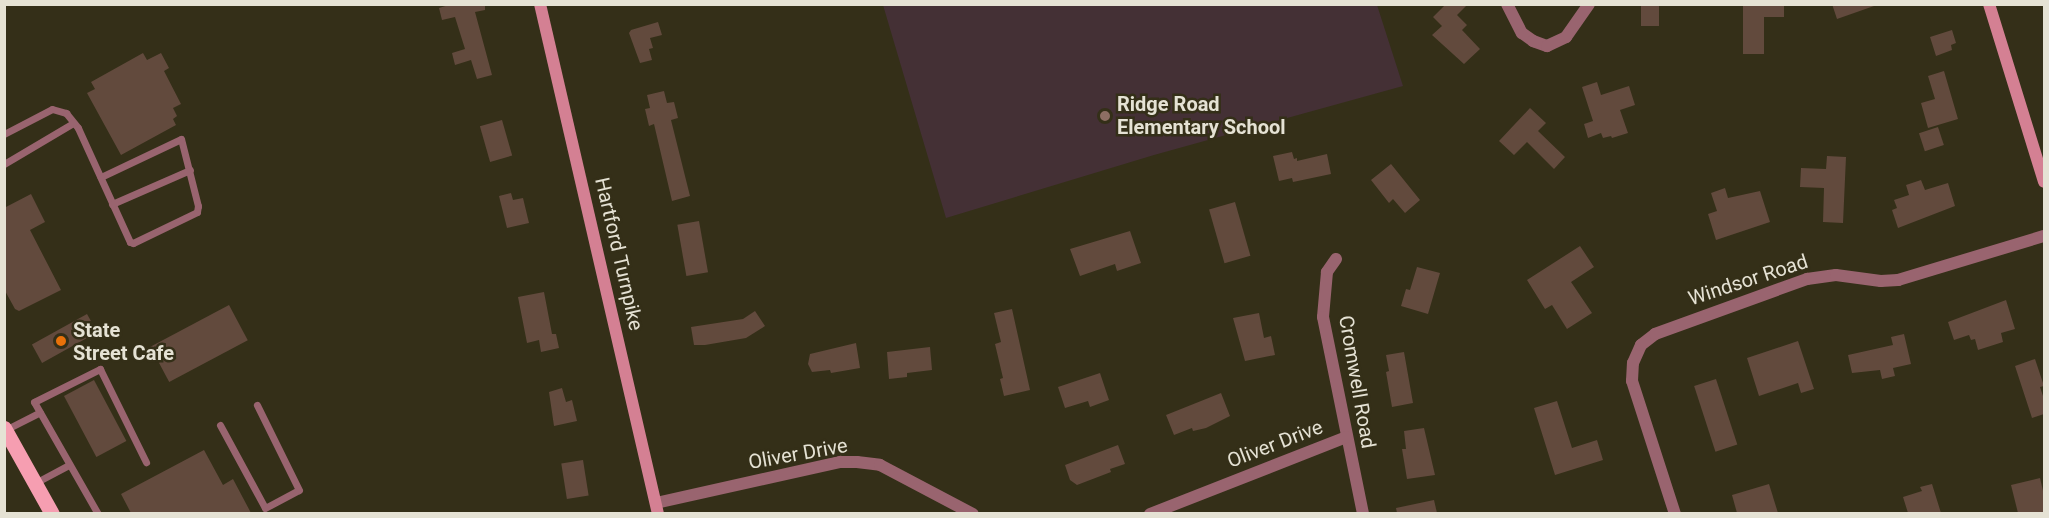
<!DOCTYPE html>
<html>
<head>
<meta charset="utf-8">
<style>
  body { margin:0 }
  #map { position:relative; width:2049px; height:518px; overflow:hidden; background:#342f18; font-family:Roboto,sans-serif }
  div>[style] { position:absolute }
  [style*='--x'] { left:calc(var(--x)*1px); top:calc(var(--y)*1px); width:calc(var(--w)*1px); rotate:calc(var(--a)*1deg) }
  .education>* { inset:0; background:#443035 }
  .building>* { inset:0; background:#624a3d; transform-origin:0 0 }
  .lane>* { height:7px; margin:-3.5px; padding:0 3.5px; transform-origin:3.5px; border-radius:3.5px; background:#99646f }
  .street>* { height:12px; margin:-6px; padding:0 6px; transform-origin:6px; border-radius:6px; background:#99646f }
  .secondary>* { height:12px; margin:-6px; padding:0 6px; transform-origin:6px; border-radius:6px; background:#d48093 }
  .primary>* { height:15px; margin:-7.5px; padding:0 7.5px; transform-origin:7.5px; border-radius:7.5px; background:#f69eb1 }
  .dots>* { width:16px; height:16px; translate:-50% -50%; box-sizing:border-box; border:3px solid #342f18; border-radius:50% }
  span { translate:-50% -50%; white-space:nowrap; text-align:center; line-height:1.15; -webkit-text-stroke:5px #342f18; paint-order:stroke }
  .poi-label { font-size:20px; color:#e5e2d4; font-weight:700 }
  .left { translate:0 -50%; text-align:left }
  .street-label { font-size:20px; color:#e5e2d4 }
  .frame { position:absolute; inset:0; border:6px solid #e5e2d4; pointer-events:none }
</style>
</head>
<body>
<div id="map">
  <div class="education">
    <div style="clip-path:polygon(883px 5px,1377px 5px,1403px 86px,1154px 155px,946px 218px)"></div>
  </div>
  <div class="building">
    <div style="clip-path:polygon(452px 4px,485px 4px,485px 10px,475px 12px,492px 75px,477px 79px,471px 60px,455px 65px,452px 53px,465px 49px,455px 17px,442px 20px,439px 8px)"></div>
    <div style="clip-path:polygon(1446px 4px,1468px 4px,1457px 15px,1467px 25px,1462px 30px,1480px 49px,1464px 64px,1432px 35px,1442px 26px,1433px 17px)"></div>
    <div style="left:1641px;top:4px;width:18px;height:22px"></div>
    <div style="clip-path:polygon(1743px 4px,1784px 4px,1784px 17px,1764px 17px,1764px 54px,1743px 54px)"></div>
    <div style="clip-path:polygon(1832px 4px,1874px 4px,1874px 6px,1837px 19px)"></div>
    <div style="clip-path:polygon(658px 22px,662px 35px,650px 38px,653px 48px,649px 49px,652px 60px,640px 63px,629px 33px,631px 30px)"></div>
    <div style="clip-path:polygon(1952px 30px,1956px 43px,1951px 45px,1952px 50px,1936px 56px,1930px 37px)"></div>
    <div style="clip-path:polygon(143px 53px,147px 60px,161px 53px,169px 68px,164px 71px,181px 104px,173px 108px,177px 116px,173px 119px,176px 125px,121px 155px,87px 93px,95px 89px,91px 82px)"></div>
    <div style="clip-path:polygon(1944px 71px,1958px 119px,1928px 128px,1921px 103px,1935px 99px,1928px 76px)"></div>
    <div style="clip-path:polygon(1597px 82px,1601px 95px,1629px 86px,1635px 105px,1620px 110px,1628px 133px,1612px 138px,1611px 136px,1603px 138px,1601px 133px,1588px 138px,1584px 124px,1593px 121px,1582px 87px)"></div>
    <div style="clip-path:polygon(664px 91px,667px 103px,674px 102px,678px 118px,671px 120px,690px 196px,672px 201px,654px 124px,649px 126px,645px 109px,650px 108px,647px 95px)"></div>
    <div style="clip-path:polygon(1530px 108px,1546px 123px,1538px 131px,1565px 157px,1554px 169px,1527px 142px,1514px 155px,1499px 141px)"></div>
    <div style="left:502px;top:120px;width:37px;height:23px;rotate:74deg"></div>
    <div style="left:1938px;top:127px;width:19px;height:20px;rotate:72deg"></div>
    <div style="clip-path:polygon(1292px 152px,1294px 159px,1297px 158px,1297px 161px,1327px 154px,1331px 174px,1293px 182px,1292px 178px,1279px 181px,1273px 156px)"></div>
    <div style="clip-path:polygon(1827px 156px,1846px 157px,1843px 223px,1823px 222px,1824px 188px,1800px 187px,1801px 168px,1826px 169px)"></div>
    <div style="clip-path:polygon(1391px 164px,1420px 200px,1405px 213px,1393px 199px,1389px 203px,1371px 180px)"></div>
    <div style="clip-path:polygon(1921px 180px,1925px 190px,1948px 183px,1955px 206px,1898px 228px,1892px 210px,1897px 208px,1894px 200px,1909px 195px,1906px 185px)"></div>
    <div style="clip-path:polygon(1725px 188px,1728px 198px,1760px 191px,1770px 222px,1716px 240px,1708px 214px,1717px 211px,1711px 193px)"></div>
    <div style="clip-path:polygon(511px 193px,513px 200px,523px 198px,529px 223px,507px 228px,499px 196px)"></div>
    <div style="clip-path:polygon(31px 194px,45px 222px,30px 230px,61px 290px,19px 311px,15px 309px,4px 289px,4px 208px)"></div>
    <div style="left:1235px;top:202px;width:56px;height:27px;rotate:74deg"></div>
    <div style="left:699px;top:221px;width:52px;height:22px;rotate:80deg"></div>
    <div style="clip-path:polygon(1130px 231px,1141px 263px,1117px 271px,1115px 264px,1080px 276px,1070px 249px)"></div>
    <div style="clip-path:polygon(1580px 246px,1594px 267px,1571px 282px,1592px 313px,1567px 329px,1552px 305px,1545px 309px,1527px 280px)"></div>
    <div style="clip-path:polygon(1417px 267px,1440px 273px,1428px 314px,1401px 306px,1406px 289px,1410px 290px)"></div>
    <div style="clip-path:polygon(544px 292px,552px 334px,556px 334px,559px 348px,541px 352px,539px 340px,527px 343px,518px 297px)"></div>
    <div style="clip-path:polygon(2006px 300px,2015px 329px,2001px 333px,2003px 342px,1978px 350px,1975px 339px,1971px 340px,1969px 335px,1954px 340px,1948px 322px)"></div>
    <div style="left:229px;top:305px;width:40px;height:89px;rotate:62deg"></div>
    <div style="clip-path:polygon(1012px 309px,1030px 390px,1004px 396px,1000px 379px,1003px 378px,995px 344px,1001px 342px,994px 313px)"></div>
    <div style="clip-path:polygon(755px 311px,765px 326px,746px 338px,705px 345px,694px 345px,691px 327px,743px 319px)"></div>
    <div style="clip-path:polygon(1259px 313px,1264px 338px,1271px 336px,1275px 355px,1245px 361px,1233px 318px)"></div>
    <div style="left:87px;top:314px;width:21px;height:63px;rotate:61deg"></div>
    <div style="clip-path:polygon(1904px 334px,1911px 364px,1893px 368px,1895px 376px,1882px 379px,1880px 370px,1852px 373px,1848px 355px,1893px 345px,1891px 337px)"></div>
    <div style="clip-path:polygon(1798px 341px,1814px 389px,1801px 393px,1798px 383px,1759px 396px,1747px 358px)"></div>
    <div style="clip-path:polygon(856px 343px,860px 368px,831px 373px,830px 370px,812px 372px,808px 364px,810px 354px)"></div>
    <div style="clip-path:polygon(930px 347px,932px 370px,907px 373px,907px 377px,889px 379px,887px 352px)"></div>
    <div style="clip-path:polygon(1404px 352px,1413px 403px,1392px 407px,1386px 372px,1389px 371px,1386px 355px)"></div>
    <div style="clip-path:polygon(2035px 359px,2044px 386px,2040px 387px,2044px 399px,2044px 414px,2032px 418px,2015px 366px)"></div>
    <div style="clip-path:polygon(1100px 373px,1109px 400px,1090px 407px,1088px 401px,1065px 408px,1058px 387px)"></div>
    <div style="left:1716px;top:379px;width:69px;height:23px;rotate:72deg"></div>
    <div style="left:94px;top:380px;width:69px;height:34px;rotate:62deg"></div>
    <div style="clip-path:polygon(562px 388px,566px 402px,572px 400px,577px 421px,554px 426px,549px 392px)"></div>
    <div style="clip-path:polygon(1221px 393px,1230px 416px,1206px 428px,1193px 431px,1192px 428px,1174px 435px,1166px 415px)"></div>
    <div style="clip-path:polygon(1557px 401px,1572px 448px,1597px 440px,1603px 460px,1555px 475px,1534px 408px)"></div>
    <div style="clip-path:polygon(1424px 428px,1435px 475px,1407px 479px,1402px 449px,1406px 449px,1404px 431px)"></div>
    <div style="clip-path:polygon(1118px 445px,1125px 464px,1110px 469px,1111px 472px,1077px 485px,1070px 480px,1065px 465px)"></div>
    <div style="clip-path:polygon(204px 450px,223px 485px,233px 479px,251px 513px,131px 513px,121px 494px)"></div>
    <div style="left:583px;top:460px;width:36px;height:22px;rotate:81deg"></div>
    <div style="clip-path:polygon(2040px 478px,2044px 495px,2044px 513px,2018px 513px,2011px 485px)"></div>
    <div style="clip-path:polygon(1769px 484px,1778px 513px,1737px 513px,1732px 495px)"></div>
    <div style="clip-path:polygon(1932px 484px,1941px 513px,1908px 513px,1903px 497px,1922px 491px,1920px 487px)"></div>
    <div style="clip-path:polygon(1434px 500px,1437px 513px,1397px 513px,1396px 508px)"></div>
  </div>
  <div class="lane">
    <div style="--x:4;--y:134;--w:54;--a:-27.5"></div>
    <div style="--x:52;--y:109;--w:15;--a:16"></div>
    <div style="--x:66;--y:113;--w:19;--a:51"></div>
    <div style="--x:78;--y:128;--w:125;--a:65.5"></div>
    <div style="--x:130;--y:242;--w:3;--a:18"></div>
    <div style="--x:133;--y:243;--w:71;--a:-25.8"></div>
    <div style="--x:197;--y:212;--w:6;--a:-81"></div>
    <div style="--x:198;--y:206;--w:69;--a:-104.2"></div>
    <div style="--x:181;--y:139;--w:89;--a:154.6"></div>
    <div style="--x:4;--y:164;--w:80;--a:-30.7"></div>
    <div style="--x:112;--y:204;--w:85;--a:-23.6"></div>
    <div style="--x:220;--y:425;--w:94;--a:61.5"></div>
    <div style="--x:265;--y:508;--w:38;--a:-28"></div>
    <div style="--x:299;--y:490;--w:95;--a:-116.3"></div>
    <div style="--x:5;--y:430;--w:39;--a:-27"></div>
    <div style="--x:35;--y:483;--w:38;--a:-28"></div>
    <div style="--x:98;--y:514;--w:129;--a:-119.7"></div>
    <div style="--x:34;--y:402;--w:74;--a:-26.6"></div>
    <div style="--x:100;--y:369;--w:104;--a:63.7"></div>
  </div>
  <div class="street">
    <div style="--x:1507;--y:4;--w:33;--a:63"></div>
    <div style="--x:1522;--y:33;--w:14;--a:36"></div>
    <div style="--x:1533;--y:41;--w:15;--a:20"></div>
    <div style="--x:1547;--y:46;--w:21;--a:-25"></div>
    <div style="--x:1566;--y:37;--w:40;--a:-55.1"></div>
    <div style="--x:1336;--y:259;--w:16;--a:125"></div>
    <div style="--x:1327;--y:272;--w:45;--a:95.1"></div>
    <div style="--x:1323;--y:317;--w:201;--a:78.5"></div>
    <div style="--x:656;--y:503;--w:189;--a:-12.6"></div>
    <div style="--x:840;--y:462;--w:17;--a:0"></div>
    <div style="--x:857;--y:462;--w:23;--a:7"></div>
    <div style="--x:880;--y:465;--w:105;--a:27.8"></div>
    <div style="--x:1150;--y:514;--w:211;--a:-21.4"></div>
    <div style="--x:1675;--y:514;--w:140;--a:-107.9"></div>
    <div style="--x:1632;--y:381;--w:18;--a:-87"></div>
    <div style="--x:1633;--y:363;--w:20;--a:-66"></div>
    <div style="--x:1641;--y:345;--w:18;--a:-38"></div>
    <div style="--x:1655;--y:334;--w:162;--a:-19.9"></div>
    <div style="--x:1807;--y:279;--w:29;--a:-8"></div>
    <div style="--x:1836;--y:275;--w:45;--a:7.6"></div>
    <div style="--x:1881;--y:281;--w:17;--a:-3"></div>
    <div style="--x:1898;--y:280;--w:152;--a:-16.8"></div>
  </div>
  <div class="secondary">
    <div style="--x:540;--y:4;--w:523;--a:76.97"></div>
    <div style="--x:1989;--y:4;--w:186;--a:72.8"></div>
  </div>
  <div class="primary">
    <div style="--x:4;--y:428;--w:98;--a:60.8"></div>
  </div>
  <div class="dots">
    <div style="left:1105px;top:116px;background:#8d6e63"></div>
    <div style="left:61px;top:341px;background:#e8710a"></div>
  </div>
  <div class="poi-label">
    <span class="left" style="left:1117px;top:116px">Ridge Road<br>Elementary School</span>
    <span class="left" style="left:73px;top:342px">State<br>Street Cafe</span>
  </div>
  <div class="street-label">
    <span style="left:619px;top:254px;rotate:77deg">Hartford Turnpike</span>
    <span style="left:1748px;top:280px;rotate:-18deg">Windsor Road</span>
    <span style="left:1357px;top:382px;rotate:80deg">Cromwell Road</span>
    <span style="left:1275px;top:444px;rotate:-21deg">Oliver Drive</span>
    <span style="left:798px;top:454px;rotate:-10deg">Oliver Drive</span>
  </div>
  <div class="frame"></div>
</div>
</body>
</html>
